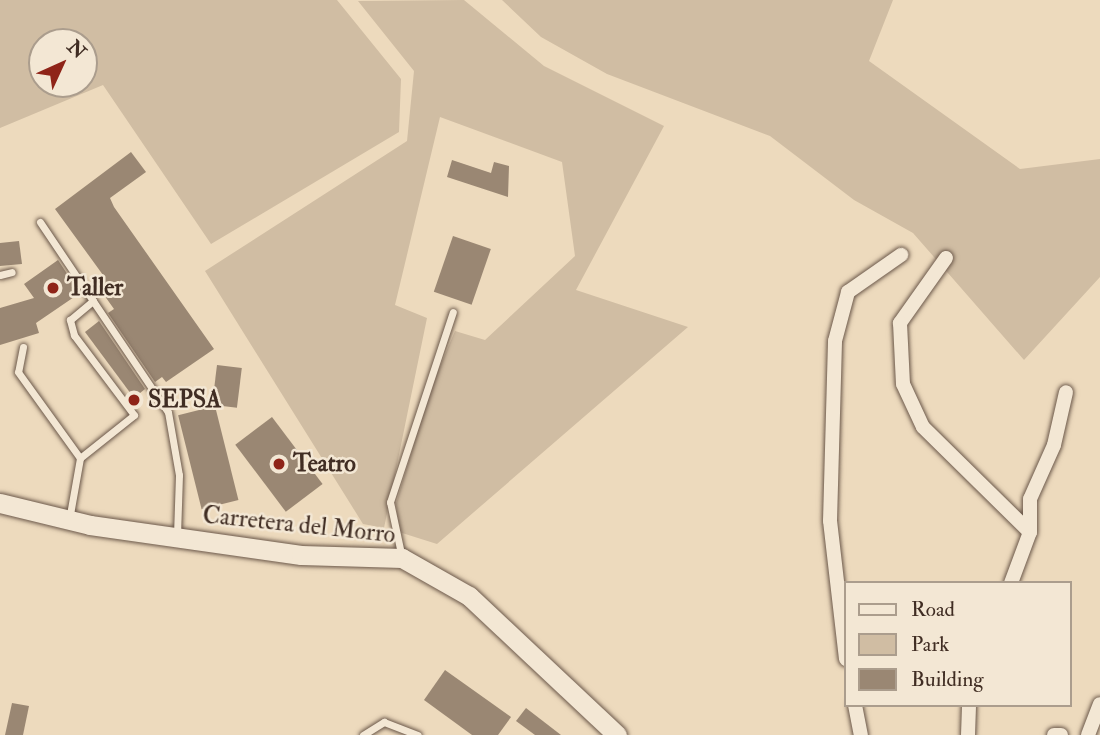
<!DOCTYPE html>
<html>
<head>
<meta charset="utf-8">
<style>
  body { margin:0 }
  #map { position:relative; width:1100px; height:735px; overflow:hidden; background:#eddabd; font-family:"IM FELL Double Pica",serif }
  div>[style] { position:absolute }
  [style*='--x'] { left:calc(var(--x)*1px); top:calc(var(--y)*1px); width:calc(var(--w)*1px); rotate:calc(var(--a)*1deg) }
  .green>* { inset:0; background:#d0bda3 }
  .building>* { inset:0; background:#9a8773; transform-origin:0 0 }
  .roads { filter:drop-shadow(0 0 2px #6b584a) drop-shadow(0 0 2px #6b584a) }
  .service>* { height:7px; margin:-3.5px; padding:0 3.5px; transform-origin:3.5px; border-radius:3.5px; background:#f3e7d4 }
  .minor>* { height:14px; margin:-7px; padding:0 7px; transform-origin:7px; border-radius:7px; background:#f3e7d4 }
  .secondary>* { height:19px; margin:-9.5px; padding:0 9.5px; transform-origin:9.5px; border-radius:9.5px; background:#f3e7d4 }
  .dots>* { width:19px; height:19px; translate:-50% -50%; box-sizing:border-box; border:4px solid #f3e7d4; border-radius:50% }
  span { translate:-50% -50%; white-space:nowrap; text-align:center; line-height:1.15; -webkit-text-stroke:5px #f3e7d4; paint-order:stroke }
  .poi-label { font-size:24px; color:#402d23; font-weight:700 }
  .left { translate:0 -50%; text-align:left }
  .street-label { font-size:24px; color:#402d23 }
  .legend { position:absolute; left:844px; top:581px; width:228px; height:126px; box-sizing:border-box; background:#f3e7d4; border:2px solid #ab9d8d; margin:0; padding:9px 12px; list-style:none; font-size:21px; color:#402d23 }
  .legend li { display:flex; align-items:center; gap:14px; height:35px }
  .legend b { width:35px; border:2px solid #ab9d8d }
  .north { position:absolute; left:28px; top:28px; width:70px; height:70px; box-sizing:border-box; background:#f3e7d4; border:2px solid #ab9d8d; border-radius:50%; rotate:45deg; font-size:19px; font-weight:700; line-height:28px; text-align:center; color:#402d23 }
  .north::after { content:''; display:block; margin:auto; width:24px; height:32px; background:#8f2418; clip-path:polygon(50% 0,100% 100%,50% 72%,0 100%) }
</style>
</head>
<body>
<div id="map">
  <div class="green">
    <div style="clip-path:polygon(evenodd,0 0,337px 0,401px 79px,399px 132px,211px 244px,103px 85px,0 128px,0 0,84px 42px,84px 84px,42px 84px,42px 42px,84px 42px)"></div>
    <div style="clip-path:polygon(464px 0,544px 66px,664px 126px,576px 290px,688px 327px,437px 544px,399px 532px,396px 504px,430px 390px,455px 331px,485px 340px,575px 256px,562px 162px,440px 117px,395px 305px,427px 318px,384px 528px,363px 524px,205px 271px,407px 141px,414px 71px,358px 1px)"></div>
    <div style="clip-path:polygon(502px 0,893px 0,869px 61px,1020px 169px,1100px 159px,1100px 277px,1024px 360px,913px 233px,854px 200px,770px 136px,607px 74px,541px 37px)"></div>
  </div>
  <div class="building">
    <div style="clip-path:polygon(131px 152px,146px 172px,110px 198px,114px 207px,214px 349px,166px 382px,162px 377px,155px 382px,108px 313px,114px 309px,94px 281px,103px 275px,55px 209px)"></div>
    <div style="clip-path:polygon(452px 160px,491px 173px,494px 162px,509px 166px,508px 197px,447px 177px)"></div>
    <div style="left:453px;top:236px;width:40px;height:59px;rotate:19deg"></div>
    <div style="clip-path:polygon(19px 241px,22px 264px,0 266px,0 243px)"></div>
    <div style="clip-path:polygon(58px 260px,80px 293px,36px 323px,39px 333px,0 345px,0 308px,34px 298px,24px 284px)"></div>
    <div style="clip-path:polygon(99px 321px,145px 389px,134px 398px,85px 332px)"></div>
    <div style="left:217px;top:365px;width:25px;height:40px;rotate:7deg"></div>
    <div style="left:215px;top:406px;width:97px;height:38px;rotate:76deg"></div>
    <div style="left:272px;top:417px;width:84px;height:46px;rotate:53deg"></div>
    <div style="clip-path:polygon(445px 670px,511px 717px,498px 735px,472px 735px,424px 700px)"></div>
    <div style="clip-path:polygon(12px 703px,29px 706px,23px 735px,5px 735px)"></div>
    <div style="clip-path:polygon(526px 708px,561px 735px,535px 735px,516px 721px)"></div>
  </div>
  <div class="roads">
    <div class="service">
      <div style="--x:40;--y:222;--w:95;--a:56.1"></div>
      <div style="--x:0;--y:275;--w:12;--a:-14"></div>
      <div style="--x:23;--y:347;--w:25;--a:101"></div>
      <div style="--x:18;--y:372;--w:106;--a:54.2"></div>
      <div style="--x:80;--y:458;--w:69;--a:-38.5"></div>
      <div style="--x:134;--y:415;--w:100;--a:-126.9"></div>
      <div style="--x:74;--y:335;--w:16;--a:-105"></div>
      <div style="--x:70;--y:320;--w:30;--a:-40"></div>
      <div style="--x:93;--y:301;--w:134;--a:56"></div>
      <div style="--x:168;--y:412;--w:64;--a:80.1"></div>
      <div style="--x:179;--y:475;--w:61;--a:91.9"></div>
      <div style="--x:69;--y:520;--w:63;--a:-79.9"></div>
      <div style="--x:402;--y:558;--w:57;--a:-102.1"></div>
      <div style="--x:390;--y:502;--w:200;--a:-71.7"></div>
      <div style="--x:363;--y:735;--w:25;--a:-32"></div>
      <div style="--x:384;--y:722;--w:36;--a:21"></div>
    </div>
    <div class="minor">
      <div style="--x:946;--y:258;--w:80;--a:125.3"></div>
      <div style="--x:900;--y:323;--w:61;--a:87.2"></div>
      <div style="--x:903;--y:384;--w:47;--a:65.1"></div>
      <div style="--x:923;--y:427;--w:150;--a:44.5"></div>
      <div style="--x:1011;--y:583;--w:54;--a:-69.6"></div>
      <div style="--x:1030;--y:532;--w:33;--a:-90"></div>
      <div style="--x:1030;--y:499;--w:59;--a:-66"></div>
      <div style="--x:1054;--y:445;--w:54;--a:-77.2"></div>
      <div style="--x:846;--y:659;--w:139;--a:-96.6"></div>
      <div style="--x:830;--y:521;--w:180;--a:-88.4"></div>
      <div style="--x:835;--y:341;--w:51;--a:-75.1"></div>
      <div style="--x:848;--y:292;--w:65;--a:-34.9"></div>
      <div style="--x:855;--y:705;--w:31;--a:79"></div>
      <div style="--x:968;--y:735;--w:30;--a:-88"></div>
      <div style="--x:1054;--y:735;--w:7;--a:0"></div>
      <div style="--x:1088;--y:735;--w:33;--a:-69"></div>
    </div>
    <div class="secondary">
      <div style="--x:0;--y:503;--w:93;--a:13.7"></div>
      <div style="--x:90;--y:525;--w:213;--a:8.1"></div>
      <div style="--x:301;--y:555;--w:101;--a:1.7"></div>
      <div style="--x:402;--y:558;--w:77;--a:29.6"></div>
      <div style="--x:469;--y:596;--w:203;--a:43.2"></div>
    </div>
  </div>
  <div class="dots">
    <div style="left:53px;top:288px;background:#8f2418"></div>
    <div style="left:134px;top:400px;background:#8f2418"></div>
    <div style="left:279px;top:464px;background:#8f2418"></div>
  </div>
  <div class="poi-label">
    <span class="left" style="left:67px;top:288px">Taller</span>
    <span class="left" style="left:148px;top:400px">SEPSA</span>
    <span class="left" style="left:293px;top:464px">Teatro</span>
  </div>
  <div class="street-label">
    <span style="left:299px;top:525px;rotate:6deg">Carretera del Morro</span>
  </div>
  <ul class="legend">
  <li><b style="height:9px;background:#f3e7d4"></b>Road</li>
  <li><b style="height:19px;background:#d0bda3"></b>Park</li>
  <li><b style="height:19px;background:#9a8773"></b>Building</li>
  </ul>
  <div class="north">N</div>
</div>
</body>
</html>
